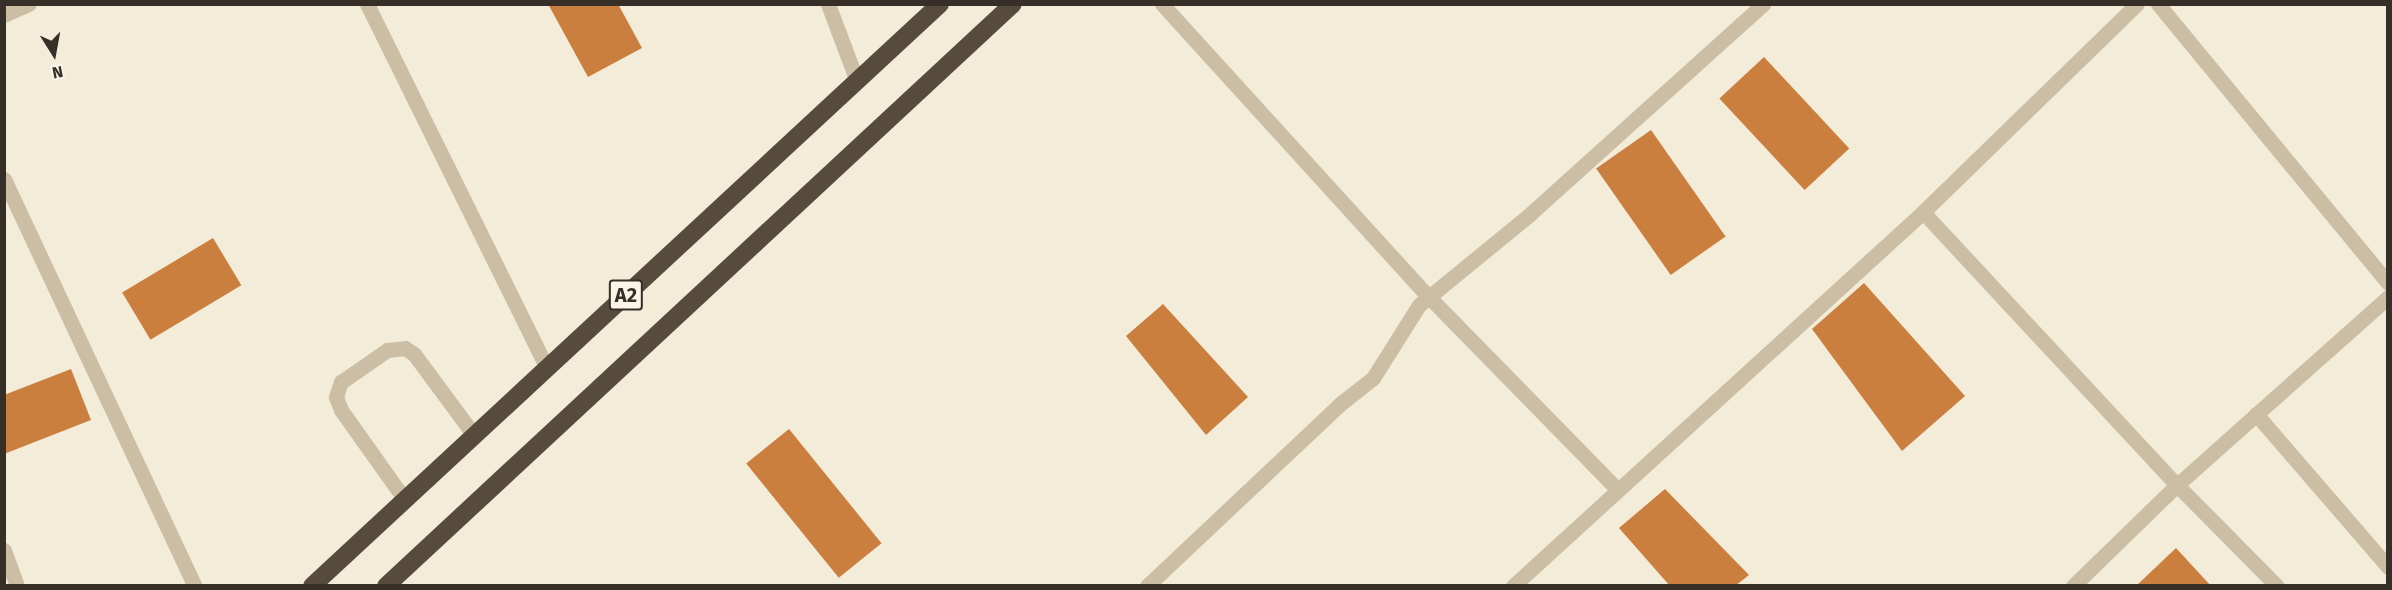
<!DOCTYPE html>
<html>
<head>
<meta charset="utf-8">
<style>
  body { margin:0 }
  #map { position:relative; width:2392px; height:590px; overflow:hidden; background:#f2ecd9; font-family:"Fira Sans",sans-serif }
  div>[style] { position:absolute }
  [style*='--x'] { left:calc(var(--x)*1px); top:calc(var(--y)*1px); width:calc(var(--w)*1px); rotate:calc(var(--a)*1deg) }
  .building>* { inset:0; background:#cb7f3f; transform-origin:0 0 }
  .lane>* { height:15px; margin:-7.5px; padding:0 7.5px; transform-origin:7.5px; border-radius:7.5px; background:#cbbea5 }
  .street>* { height:15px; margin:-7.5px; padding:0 7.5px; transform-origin:7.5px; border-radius:7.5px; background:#cbbea5 }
  .highway>* { height:18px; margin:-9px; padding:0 9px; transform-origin:9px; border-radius:9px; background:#574b3d }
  span { translate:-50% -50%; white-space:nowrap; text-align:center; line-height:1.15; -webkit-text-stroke:4.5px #faf5e6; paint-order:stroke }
  .shield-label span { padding:2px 4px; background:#faf5e6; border:2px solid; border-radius:4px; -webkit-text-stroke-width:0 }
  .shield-label { font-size:20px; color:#362f27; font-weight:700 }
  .frame { position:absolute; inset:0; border:6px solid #362f27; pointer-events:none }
  .north { position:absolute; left:24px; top:24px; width:60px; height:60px; -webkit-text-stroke:4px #faf5e6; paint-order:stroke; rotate:169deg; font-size:16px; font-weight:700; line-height:24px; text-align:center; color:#362f27 }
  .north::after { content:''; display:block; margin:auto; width:21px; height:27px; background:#362f27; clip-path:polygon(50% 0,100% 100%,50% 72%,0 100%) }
</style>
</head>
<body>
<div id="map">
  <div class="building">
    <div style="clip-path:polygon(548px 4px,618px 4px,642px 48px,588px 77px)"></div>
    <div style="left:1764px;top:57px;width:125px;height:61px;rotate:47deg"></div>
    <div style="left:1651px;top:130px;width:130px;height:67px;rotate:55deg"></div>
    <div style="left:213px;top:238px;width:55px;height:106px;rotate:59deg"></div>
    <div style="clip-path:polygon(1864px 283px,1965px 396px,1902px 451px,1812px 329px)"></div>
    <div style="clip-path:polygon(1163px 304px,1248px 397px,1206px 435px,1126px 336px)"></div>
    <div style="clip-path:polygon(71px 369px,91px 420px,4px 454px,4px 395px)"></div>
    <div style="left:789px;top:429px;width:147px;height:55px;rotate:51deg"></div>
    <div style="clip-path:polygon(1665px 489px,1749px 575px,1735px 586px,1670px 586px,1619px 528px)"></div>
    <div style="clip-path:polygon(2176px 548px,2211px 586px,2136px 586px)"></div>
  </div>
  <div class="lane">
    <div style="--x:367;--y:4;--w:406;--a:63.7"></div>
    <div style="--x:405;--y:500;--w:110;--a:-125.4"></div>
    <div style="--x:341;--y:410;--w:14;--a:-111"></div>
    <div style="--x:336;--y:397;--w:16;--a:-72"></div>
    <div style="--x:341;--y:382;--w:56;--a:-34.8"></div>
    <div style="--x:387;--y:350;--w:18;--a:-6"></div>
    <div style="--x:405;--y:348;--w:11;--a:34"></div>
    <div style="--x:414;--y:354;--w:101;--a:53.5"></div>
    <div style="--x:4;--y:550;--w:38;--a:70"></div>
  </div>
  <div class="street">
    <div style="--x:828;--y:4;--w:82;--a:69.4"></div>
    <div style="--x:1162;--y:4;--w:396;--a:47.7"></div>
    <div style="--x:1429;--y:297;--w:267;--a:45.6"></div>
    <div style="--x:2158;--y:4;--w:362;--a:50.5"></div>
    <div style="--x:4;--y:15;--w:27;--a:-24"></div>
    <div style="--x:4;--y:179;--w:450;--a:64.9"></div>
    <div style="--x:1923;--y:212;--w:373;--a:47.1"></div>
    <div style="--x:2177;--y:485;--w:142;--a:45.3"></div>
    <div style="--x:2256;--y:414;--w:202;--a:49.2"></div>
    <div style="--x:1147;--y:586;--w:265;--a:-43.3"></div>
    <div style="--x:1340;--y:404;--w:42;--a:-38.2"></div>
    <div style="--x:1373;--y:378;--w:86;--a:-57.8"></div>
    <div style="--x:1419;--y:305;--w:144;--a:-39.3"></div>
    <div style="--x:1530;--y:214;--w:314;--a:-42"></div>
    <div style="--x:1513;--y:586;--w:555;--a:-42.37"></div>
    <div style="--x:1923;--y:212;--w:298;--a:-44.2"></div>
    <div style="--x:2073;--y:586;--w:145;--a:-44.2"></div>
    <div style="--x:2177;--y:485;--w:283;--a:-41.7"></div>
  </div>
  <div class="highway">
    <div style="--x:312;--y:586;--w:856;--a:-42.82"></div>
    <div style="--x:386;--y:586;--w:855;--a:-42.87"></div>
  </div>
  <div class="shield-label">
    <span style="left:626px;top:295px">A2</span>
  </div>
  <div class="frame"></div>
  <div class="north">N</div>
</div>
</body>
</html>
